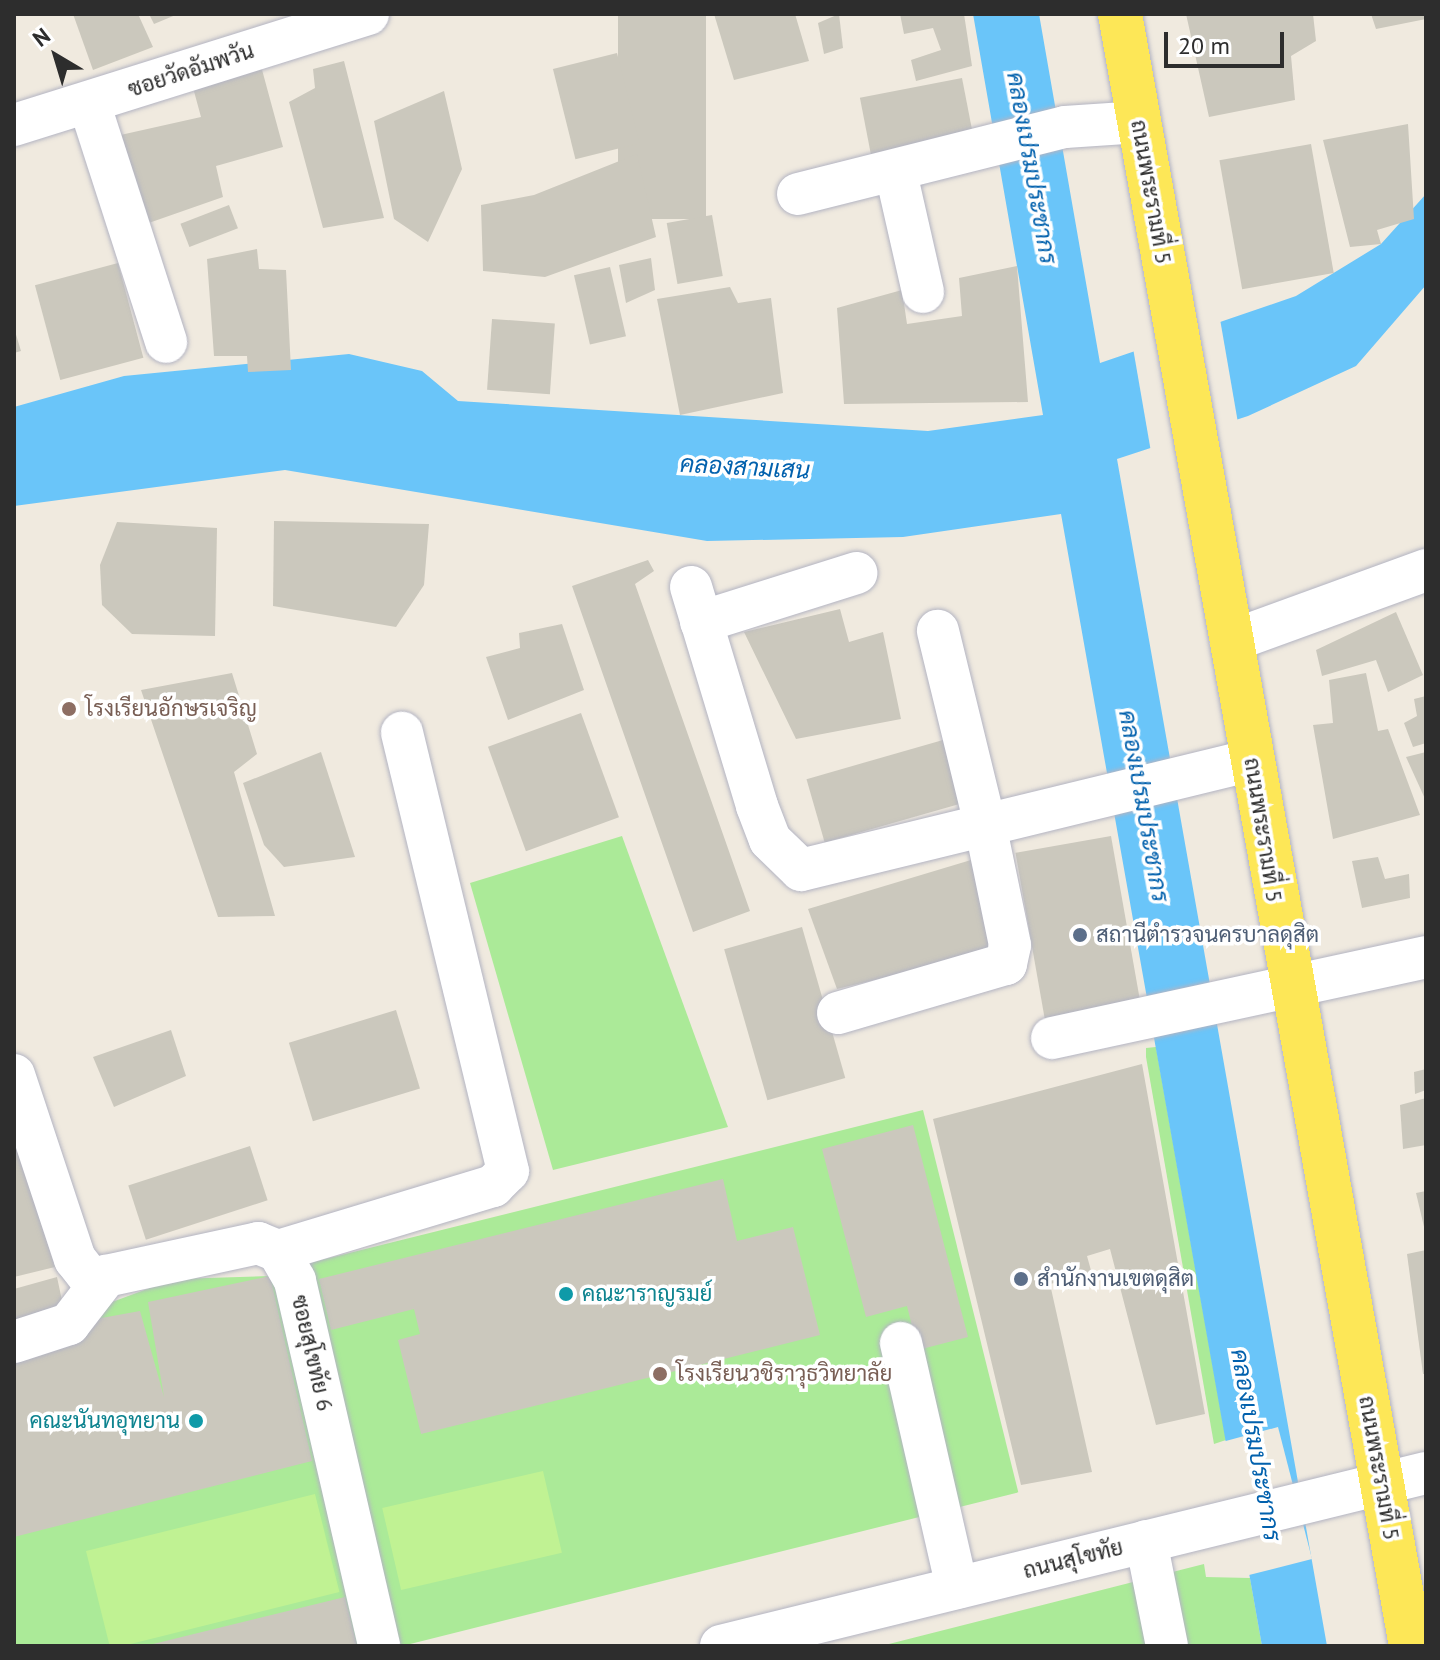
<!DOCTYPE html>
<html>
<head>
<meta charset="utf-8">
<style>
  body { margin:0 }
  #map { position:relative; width:1440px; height:1660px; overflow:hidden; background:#f0eadf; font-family:"PT Sans",Sarabun,sans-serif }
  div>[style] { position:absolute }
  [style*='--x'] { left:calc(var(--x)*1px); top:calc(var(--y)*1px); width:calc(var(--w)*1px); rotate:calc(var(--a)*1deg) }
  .green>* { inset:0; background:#abea98; transform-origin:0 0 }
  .pitch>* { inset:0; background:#c0f293; transform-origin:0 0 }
  .water>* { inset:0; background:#6ac5f9 }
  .pier>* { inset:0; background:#f0eadf }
  .building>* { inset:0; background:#cbc8bd; transform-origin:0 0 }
  .roads { filter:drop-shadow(0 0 2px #b3b4c2) drop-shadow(0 0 2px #b3b4c2) }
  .minor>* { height:42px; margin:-21px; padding:0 21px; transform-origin:21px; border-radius:21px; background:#fff }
  .major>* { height:44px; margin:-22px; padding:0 22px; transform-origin:22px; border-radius:22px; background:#fde757 }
  .dots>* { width:22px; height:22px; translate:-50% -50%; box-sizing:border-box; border:4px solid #fff; border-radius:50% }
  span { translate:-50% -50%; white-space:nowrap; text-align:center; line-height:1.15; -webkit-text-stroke:7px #fff; paint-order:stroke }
  .street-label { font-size:22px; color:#2d2d2d }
  .education-label { font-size:22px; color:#785e54 }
  .left { translate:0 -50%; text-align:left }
  .service-label { font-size:22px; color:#4e5e75 }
  .culture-label { font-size:22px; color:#0d838f }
  .right { translate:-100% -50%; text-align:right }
  .water-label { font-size:24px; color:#0261ad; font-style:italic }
  .frame { position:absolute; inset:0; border:16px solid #2d2d2d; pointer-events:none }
  .north { position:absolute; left:16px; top:16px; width:80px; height:80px; -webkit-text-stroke:6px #fff; paint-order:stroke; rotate:322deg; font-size:22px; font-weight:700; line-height:32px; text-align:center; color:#2d2d2d }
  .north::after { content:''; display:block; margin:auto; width:28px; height:36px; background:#2d2d2d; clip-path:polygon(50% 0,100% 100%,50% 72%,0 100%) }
  .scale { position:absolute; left:1164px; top:32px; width:120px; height:36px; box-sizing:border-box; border:4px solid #2d2d2d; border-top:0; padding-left:10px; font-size:24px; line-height:28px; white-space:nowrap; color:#2d2d2d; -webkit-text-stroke:6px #fff; paint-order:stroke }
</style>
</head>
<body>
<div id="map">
  <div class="green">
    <div style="clip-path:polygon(622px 836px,728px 1127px,553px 1170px,470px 883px)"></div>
    <div style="clip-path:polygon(1156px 1047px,1226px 1440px,1214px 1444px,1146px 1057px,1146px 1048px)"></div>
    <div style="left:923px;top:1110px;width:394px;height:637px;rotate:76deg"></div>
    <div style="clip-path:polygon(270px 1276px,283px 1283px,365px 1646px,14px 1646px,14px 1354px,104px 1305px,174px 1279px)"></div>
    <div style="clip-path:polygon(1204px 1564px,1206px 1577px,1250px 1578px,1262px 1646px,881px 1646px)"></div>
  </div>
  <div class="pitch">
    <div style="left:543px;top:1471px;width:84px;height:165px;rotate:77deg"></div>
    <div style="left:315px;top:1494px;width:101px;height:236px;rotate:76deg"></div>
  </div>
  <div class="water">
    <div style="clip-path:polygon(973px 14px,1039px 14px,1100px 363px,1296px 296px,1381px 244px,1426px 194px,1426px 285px,1356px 366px,1248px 416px,1117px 459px,1327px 1646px,1262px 1646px,1061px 514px,903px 537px,707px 541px,285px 470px,14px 506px,14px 407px,124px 376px,349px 354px,422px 371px,458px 401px,928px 431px,1043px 415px)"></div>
  </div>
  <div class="pier">
    <div style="clip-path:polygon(1220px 319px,1238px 423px,1151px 452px,1133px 348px)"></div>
    <div style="clip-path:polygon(1278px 1427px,1312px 1559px,1245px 1576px,1222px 1442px)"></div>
  </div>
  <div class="building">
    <div style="clip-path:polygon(73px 14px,138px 14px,153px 47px,93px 70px)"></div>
    <div style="clip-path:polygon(149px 14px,178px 14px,154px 24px)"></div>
    <div style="left:618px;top:14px;width:88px;height:205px"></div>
    <div style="clip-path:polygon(714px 14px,795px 14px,809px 61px,734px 80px)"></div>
    <div style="clip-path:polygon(839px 14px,843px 48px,824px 54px,818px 23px)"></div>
    <div style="clip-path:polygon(900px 14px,964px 14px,972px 66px,916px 81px,911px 60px,941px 50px,933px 28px,904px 34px)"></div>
    <div style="clip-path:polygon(1186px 14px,1313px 14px,1316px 41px,1291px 56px,1295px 100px,1209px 117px)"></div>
    <div style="clip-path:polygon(1371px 14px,1426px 14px,1426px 19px,1376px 29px)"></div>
    <div style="left:617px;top:53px;width:93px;height:66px;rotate:76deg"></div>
    <div style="clip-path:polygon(344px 61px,384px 218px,323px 228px,289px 102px,315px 88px,313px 69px)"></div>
    <div style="clip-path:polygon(261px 66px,283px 147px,216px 166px,223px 197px,143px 225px,116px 136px,201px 117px,192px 84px)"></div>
    <div style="left:962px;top:78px;width:60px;height:104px;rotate:79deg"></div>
    <div style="clip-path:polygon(444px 91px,462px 169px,428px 242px,394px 219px,374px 121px)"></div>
    <div style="clip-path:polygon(1408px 124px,1414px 219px,1377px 230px,1381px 244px,1350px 247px,1323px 140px)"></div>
    <div style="left:1311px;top:144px;width:131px;height:93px;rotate:80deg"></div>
    <div style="clip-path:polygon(637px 154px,656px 237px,545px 277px,483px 271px,481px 205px,534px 195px)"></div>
    <div style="left:229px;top:205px;width:25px;height:52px;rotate:69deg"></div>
    <div style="left:712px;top:215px;width:62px;height:46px;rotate:80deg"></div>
    <div style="clip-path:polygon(257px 249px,259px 269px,286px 270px,291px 370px,248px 372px,247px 356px,214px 356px,207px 259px)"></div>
    <div style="clip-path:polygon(651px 258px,655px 290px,626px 303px,619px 265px)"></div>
    <div style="left:118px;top:263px;width:98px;height:86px;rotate:75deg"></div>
    <div style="clip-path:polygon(1017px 266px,1028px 402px,844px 404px,837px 308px,902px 290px,907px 324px,962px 316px,959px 278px)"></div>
    <div style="left:610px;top:267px;width:71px;height:37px;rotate:77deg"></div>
    <div style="clip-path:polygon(730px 287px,738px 303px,771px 298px,783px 393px,680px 415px,657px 299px)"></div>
    <div style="left:492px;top:319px;width:63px;height:71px;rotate:4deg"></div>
    <div style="clip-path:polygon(14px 328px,21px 351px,14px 353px)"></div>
    <div style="clip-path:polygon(274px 521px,429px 524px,424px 585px,396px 627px,273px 606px)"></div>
    <div style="clip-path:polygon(117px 522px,217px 528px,215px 636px,132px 634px,102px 605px,100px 565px)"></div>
    <div style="clip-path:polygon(648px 560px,654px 571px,635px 584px,750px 911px,693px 932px,572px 586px)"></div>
    <div style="clip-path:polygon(840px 609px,849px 642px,883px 632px,901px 719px,796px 739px,744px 632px)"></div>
    <div style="clip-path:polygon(1396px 612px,1423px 675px,1388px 692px,1376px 660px,1322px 676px,1316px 650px)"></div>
    <div style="clip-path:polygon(562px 624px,584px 690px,508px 720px,486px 657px,520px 648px,519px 633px)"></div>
    <div style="clip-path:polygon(232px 673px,257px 754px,234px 772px,275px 916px,218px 917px,141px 690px)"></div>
    <div style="clip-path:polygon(1366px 673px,1378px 731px,1388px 729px,1420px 815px,1333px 839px,1313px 725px,1333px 723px,1329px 680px)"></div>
    <div style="clip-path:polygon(1426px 696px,1426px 743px,1413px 747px,1404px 723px,1417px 716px,1414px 699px)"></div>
    <div style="left:581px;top:713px;width:111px;height:99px;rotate:70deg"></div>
    <div style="left:943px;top:740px;width:66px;height:142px;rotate:74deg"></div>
    <div style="clip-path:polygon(321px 752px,355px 857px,284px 867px,264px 845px,243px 783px)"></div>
    <div style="clip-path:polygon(1426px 752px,1426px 801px,1406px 757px)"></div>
    <div style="left:1111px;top:836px;width:183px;height:97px;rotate:80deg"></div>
    <div style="clip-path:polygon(1378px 857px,1385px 879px,1409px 874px,1410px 898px,1362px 908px,1352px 861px)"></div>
    <div style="clip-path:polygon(971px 860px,995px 951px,837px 989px,808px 909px)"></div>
    <div style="left:802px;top:927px;width:157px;height:81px;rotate:74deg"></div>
    <div style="left:396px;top:1010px;width:82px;height:112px;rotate:73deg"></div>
    <div style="clip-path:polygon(171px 1030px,186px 1076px,114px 1107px,93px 1057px)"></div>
    <div style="clip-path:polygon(1142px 1064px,1205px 1414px,1156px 1425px,1110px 1249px,1087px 1256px,1092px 1274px,1050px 1284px,1092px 1472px,1021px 1485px,933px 1119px)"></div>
    <div style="clip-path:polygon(1426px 1069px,1426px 1090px,1415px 1094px,1414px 1072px)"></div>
    <div style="clip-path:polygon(1426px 1098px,1426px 1145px,1403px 1149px,1400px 1105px)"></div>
    <div style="clip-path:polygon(913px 1125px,968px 1337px,918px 1350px,907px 1306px,866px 1317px,822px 1149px)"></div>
    <div style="clip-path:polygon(14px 1137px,55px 1267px,14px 1277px)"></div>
    <div style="left:250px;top:1146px;width:57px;height:128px;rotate:72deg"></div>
    <div style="clip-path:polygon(723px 1179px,737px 1241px,793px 1227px,820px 1335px,421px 1434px,398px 1340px,420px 1334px,414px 1309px,331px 1330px,319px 1279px)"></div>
    <div style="clip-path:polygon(1426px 1191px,1426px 1231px,1425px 1231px,1416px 1193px)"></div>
    <div style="clip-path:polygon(1426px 1250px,1426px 1374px,1423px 1374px,1407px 1254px)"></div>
    <div style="clip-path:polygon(270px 1276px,312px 1461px,14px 1537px,14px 1354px,96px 1319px,140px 1311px,164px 1397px,148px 1302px)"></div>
    <div style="clip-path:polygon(57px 1277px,64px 1310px,14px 1325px,14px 1289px)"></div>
    <div style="clip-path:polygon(345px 1597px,357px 1646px,149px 1646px,149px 1645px)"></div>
  </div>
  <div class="roads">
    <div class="minor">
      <div style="--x:89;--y:103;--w:251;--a:72.1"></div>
      <div style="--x:14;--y:125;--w:371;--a:-17.4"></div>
      <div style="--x:896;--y:173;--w:122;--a:77.2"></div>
      <div style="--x:798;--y:194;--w:275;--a:-14.1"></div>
      <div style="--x:1065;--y:127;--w:75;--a:-3.8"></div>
      <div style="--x:691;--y:587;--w:229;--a:73.2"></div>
      <div style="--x:757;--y:806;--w:36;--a:69"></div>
      <div style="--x:770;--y:840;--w:43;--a:44.1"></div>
      <div style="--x:801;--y:870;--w:464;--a:-13.7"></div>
      <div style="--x:701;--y:622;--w:163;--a:-17.5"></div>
      <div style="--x:1231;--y:641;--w:208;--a:-20"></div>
      <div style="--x:838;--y:1013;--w:175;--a:-16.3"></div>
      <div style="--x:1006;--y:964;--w:19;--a:-78"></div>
      <div style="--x:1010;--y:945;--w:124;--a:-101.7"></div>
      <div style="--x:985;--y:824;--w:199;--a:-103.7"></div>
      <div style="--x:1052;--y:1038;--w:383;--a:-12.2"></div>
      <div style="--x:14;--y:1075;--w:194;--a:71.7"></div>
      <div style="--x:75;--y:1259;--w:33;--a:52"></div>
      <div style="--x:278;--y:1251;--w:225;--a:-16.8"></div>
      <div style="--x:493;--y:1186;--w:21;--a:-45"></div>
      <div style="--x:508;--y:1171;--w:451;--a:-103.6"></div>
      <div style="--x:14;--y:1342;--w:58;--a:-18.1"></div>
      <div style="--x:69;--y:1324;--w:61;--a:-52.4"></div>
      <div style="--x:106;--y:1276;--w:156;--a:-12.2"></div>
      <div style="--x:258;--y:1243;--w:22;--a:22"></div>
      <div style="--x:278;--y:1251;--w:34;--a:60"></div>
      <div style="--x:295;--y:1281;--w:375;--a:77"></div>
      <div style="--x:901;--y:1343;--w:251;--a:77.1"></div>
      <div style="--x:1146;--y:1541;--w:107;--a:78.7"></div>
      <div style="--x:721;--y:1646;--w:726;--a:-13.79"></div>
    </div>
    <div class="major">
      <div style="--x:1120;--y:14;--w:1658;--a:79.89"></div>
    </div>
  </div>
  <div class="dots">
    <div style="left:69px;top:709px;background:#8d6e63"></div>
    <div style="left:1080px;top:935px;background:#5c6f8a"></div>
    <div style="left:1021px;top:1279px;background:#5c6f8a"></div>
    <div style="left:566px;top:1294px;background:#0f9aa8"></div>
    <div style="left:660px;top:1374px;background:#8d6e63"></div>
    <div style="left:196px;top:1421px;background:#0f9aa8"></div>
  </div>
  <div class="street-label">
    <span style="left:191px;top:70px;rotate:-18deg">ซอยวัดอัมพวัน</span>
    <span style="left:1151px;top:192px;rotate:80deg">ถนนพระรามที่ 5</span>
    <span style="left:1263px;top:830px;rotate:81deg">ถนนพระรามที่ 5</span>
    <span style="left:312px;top:1353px;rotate:77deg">ซอยสุโขทัย 6</span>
    <span style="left:1379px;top:1468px;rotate:80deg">ถนนพระรามที่ 5</span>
    <span style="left:1073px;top:1559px;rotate:-14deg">ถนนสุโขทัย</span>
  </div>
  <div class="education-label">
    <span class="left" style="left:85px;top:709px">โรงเรียนอักษรเจริญ</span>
    <span class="left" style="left:676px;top:1374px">โรงเรียนวชิราวุธวิทยาลัย</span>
  </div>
  <div class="service-label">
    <span class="left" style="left:1096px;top:935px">สถานีตำรวจนครบาลดุสิต</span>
    <span class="left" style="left:1037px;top:1279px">สำนักงานเขตดุสิต</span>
  </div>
  <div class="culture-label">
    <span class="left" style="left:582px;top:1294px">คณะาราญรมย์</span>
    <span class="right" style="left:180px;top:1421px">คณะนันทอุทยาน</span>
  </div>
  <div class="water-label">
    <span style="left:1032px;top:168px;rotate:80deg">คลองเปรมประชากร</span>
    <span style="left:745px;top:467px;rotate:3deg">คลองสามเสน</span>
    <span style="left:1144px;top:806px;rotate:80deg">คลองเปรมประชากร</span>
    <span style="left:1256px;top:1445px;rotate:80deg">คลองเปรมประชากร</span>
  </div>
  <div class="frame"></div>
  <div class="north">N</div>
  <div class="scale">20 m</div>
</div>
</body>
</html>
